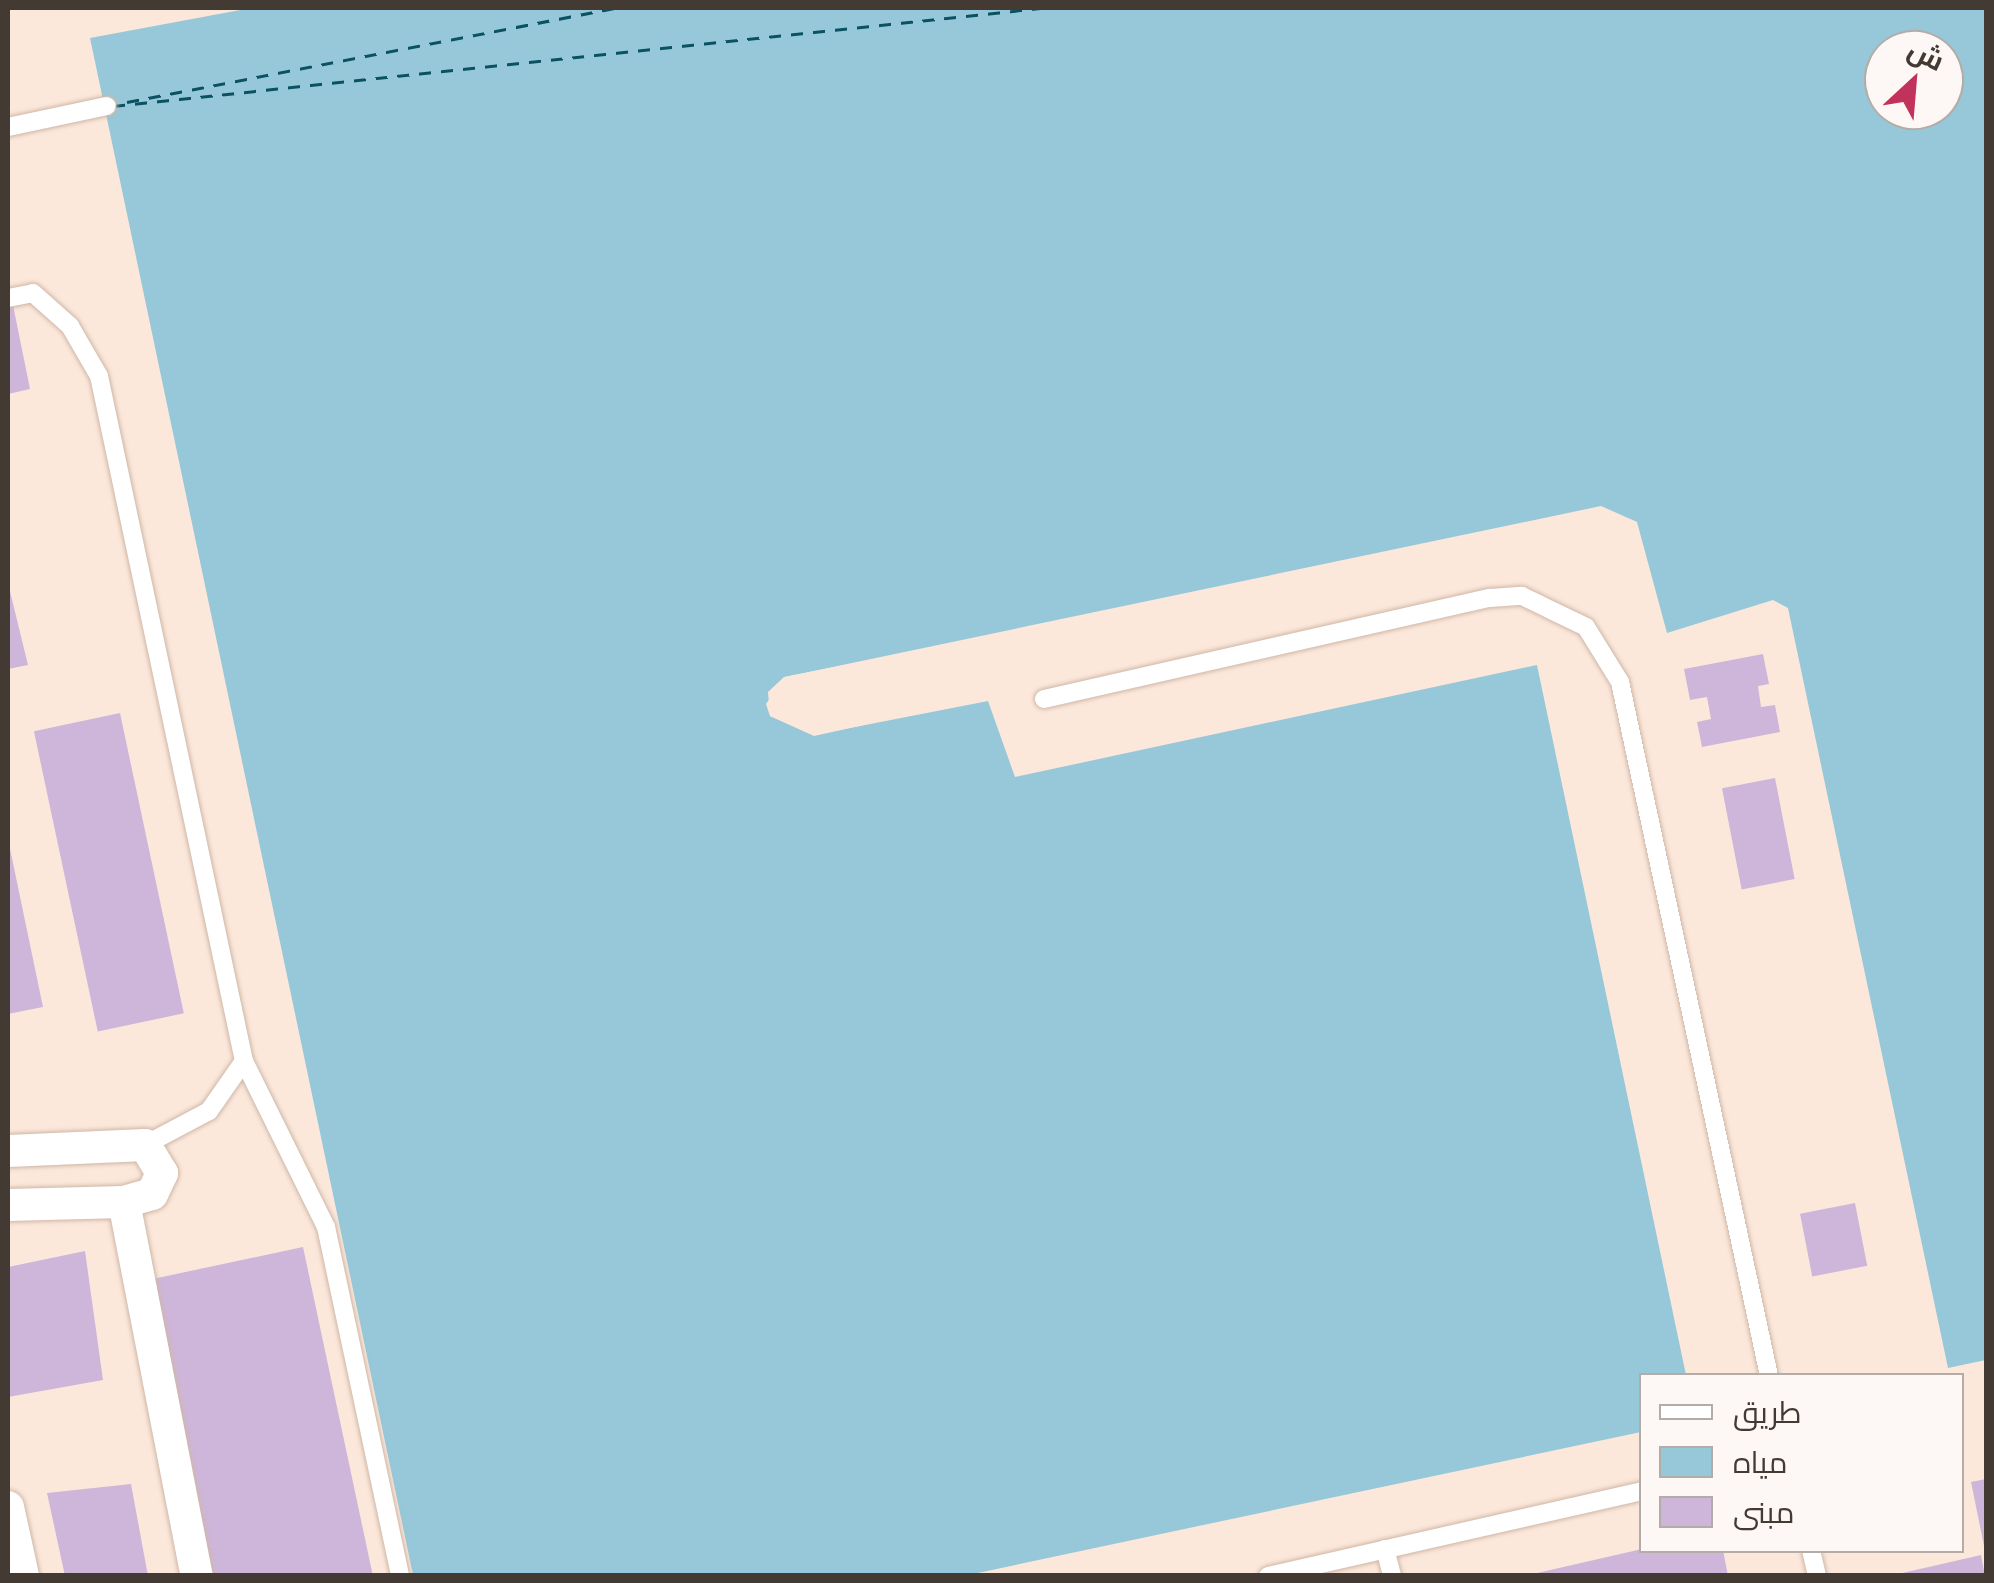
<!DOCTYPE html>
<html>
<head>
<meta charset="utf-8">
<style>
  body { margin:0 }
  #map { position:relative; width:1994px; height:1583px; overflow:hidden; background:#fce8db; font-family:"Space Grotesk",Cairo,sans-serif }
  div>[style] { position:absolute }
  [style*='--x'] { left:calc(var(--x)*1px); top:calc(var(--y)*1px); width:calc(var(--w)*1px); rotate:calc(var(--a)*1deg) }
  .water>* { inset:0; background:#96c8d9 }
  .pier>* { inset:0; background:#fce8db }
  .ferry>* { height:2.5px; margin-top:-1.25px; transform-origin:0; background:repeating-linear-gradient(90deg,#0a5162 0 12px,transparent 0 22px) }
  .building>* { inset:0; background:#ceb6da; transform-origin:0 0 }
  .roads { filter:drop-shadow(0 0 2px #ceb7a7) drop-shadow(0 0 2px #ceb7a7) }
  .service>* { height:18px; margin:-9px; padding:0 9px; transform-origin:9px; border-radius:9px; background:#fff }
  .minor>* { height:32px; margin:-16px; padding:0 16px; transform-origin:16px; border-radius:16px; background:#fff }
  span { translate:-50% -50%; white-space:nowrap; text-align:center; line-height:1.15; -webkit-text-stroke:8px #fdf8f5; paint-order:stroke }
  .frame { position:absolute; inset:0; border:10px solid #433a33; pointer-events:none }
  .legend { position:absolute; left:1639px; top:1373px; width:325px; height:180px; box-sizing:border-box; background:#fdf8f5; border:2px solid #b3aca7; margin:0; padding:12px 18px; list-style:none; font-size:30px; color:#433a33 }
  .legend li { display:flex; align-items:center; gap:20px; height:50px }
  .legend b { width:50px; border:2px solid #b3aca7 }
  .north { position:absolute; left:1864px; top:30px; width:100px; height:100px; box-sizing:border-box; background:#fdf8f5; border:2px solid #b3aca7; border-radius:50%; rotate:26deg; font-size:28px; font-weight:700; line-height:40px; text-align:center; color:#433a33 }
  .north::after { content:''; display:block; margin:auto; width:35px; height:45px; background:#c2335c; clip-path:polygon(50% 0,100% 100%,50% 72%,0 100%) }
</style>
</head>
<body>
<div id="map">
  <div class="water">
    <div style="clip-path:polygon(evenodd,251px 8px,1986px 8px,1986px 1360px,1948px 1368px,1788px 608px,1773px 600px,1667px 633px,1637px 522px,1601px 506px,785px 677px,766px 704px,770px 716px,814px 735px,988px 701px,1015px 777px,1537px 665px,1686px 1375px,1642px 1376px,1641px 1432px,968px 1575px,413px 1575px,90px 38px,251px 8px,1884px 50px,1944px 50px,1944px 110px,1884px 110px,1884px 50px)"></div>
  </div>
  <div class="pier">
    <div style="clip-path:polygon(968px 641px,786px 682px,771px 703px,782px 720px,814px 730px,976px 700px,814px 736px,770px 716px,768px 692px,784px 677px)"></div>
  </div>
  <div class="ferry">
    <div style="--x:127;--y:102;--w:498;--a:-10.9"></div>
    <div style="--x:113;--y:106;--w:933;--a:-6.03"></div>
  </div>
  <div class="building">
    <div style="clip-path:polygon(13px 305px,30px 389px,8px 394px,8px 306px)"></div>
    <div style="clip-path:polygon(8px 583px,28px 665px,8px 669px)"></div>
    <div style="clip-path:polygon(1763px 654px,1769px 684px,1758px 686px,1761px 707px,1775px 705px,1780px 732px,1702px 747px,1697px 722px,1711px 719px,1707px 697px,1690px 700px,1684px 669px)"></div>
    <div style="left:120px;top:713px;width:307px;height:88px;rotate:78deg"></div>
    <div style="left:1775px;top:778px;width:103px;height:54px;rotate:79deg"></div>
    <div style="clip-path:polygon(8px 839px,43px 1007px,8px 1014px)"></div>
    <div style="left:1855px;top:1203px;width:64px;height:56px;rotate:79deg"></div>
    <div style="left:303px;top:1247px;width:337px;height:156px;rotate:78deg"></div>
    <div style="clip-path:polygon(85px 1251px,103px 1380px,8px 1397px,8px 1267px)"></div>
    <div style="clip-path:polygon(1986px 1479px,1986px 1551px,1985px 1551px,1971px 1482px)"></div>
    <div style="clip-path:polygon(131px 1484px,148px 1576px,65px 1576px,47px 1493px)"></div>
    <div style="clip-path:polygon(1642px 1549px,1723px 1550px,1728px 1576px,1524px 1576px)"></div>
    <div style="clip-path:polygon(1981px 1555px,1985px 1576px,1898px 1576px,1898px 1574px)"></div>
  </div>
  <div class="roads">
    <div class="service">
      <div style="--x:8;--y:127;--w:101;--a:-12"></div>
      <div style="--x:8;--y:298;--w:25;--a:-11"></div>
      <div style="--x:33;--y:293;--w:50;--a:41.7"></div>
      <div style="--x:70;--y:326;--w:58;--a:59.9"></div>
      <div style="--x:99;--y:376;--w:700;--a:78.05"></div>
      <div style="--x:244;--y:1061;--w:61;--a:125"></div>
      <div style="--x:209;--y:1111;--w:72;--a:152"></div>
      <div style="--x:1044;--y:699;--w:457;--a:-12.8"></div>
      <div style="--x:1490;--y:598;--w:32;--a:-4"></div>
      <div style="--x:1522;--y:596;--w:71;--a:25.8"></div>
      <div style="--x:1586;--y:627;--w:65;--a:58.3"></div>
      <div style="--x:1620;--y:682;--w:710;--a:77.88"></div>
      <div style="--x:244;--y:1061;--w:185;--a:63.7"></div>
      <div style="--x:326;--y:1227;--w:357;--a:78"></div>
      <div style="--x:1385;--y:1549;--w:28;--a:75"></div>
      <div style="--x:1811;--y:1550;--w:27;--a:77"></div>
      <div style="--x:1268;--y:1576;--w:384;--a:-12.8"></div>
    </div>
    <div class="minor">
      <div style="--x:8;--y:1151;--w:137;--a:-2.5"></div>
      <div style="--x:145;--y:1145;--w:33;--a:59"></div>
      <div style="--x:162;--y:1173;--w:23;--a:115"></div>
      <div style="--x:152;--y:1194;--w:29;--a:164"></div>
      <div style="--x:124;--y:1202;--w:116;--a:178.5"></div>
      <div style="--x:124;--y:1202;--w:381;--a:79"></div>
      <div style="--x:8;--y:1507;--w:71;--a:77.7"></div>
    </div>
  </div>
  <div class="frame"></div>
  <ul class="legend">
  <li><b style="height:12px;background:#fff"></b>طريق</li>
  <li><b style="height:28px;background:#96c8d9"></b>مياه</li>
  <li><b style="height:28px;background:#ceb6da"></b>مبنى</li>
  </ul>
  <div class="north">ش</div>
</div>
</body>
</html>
